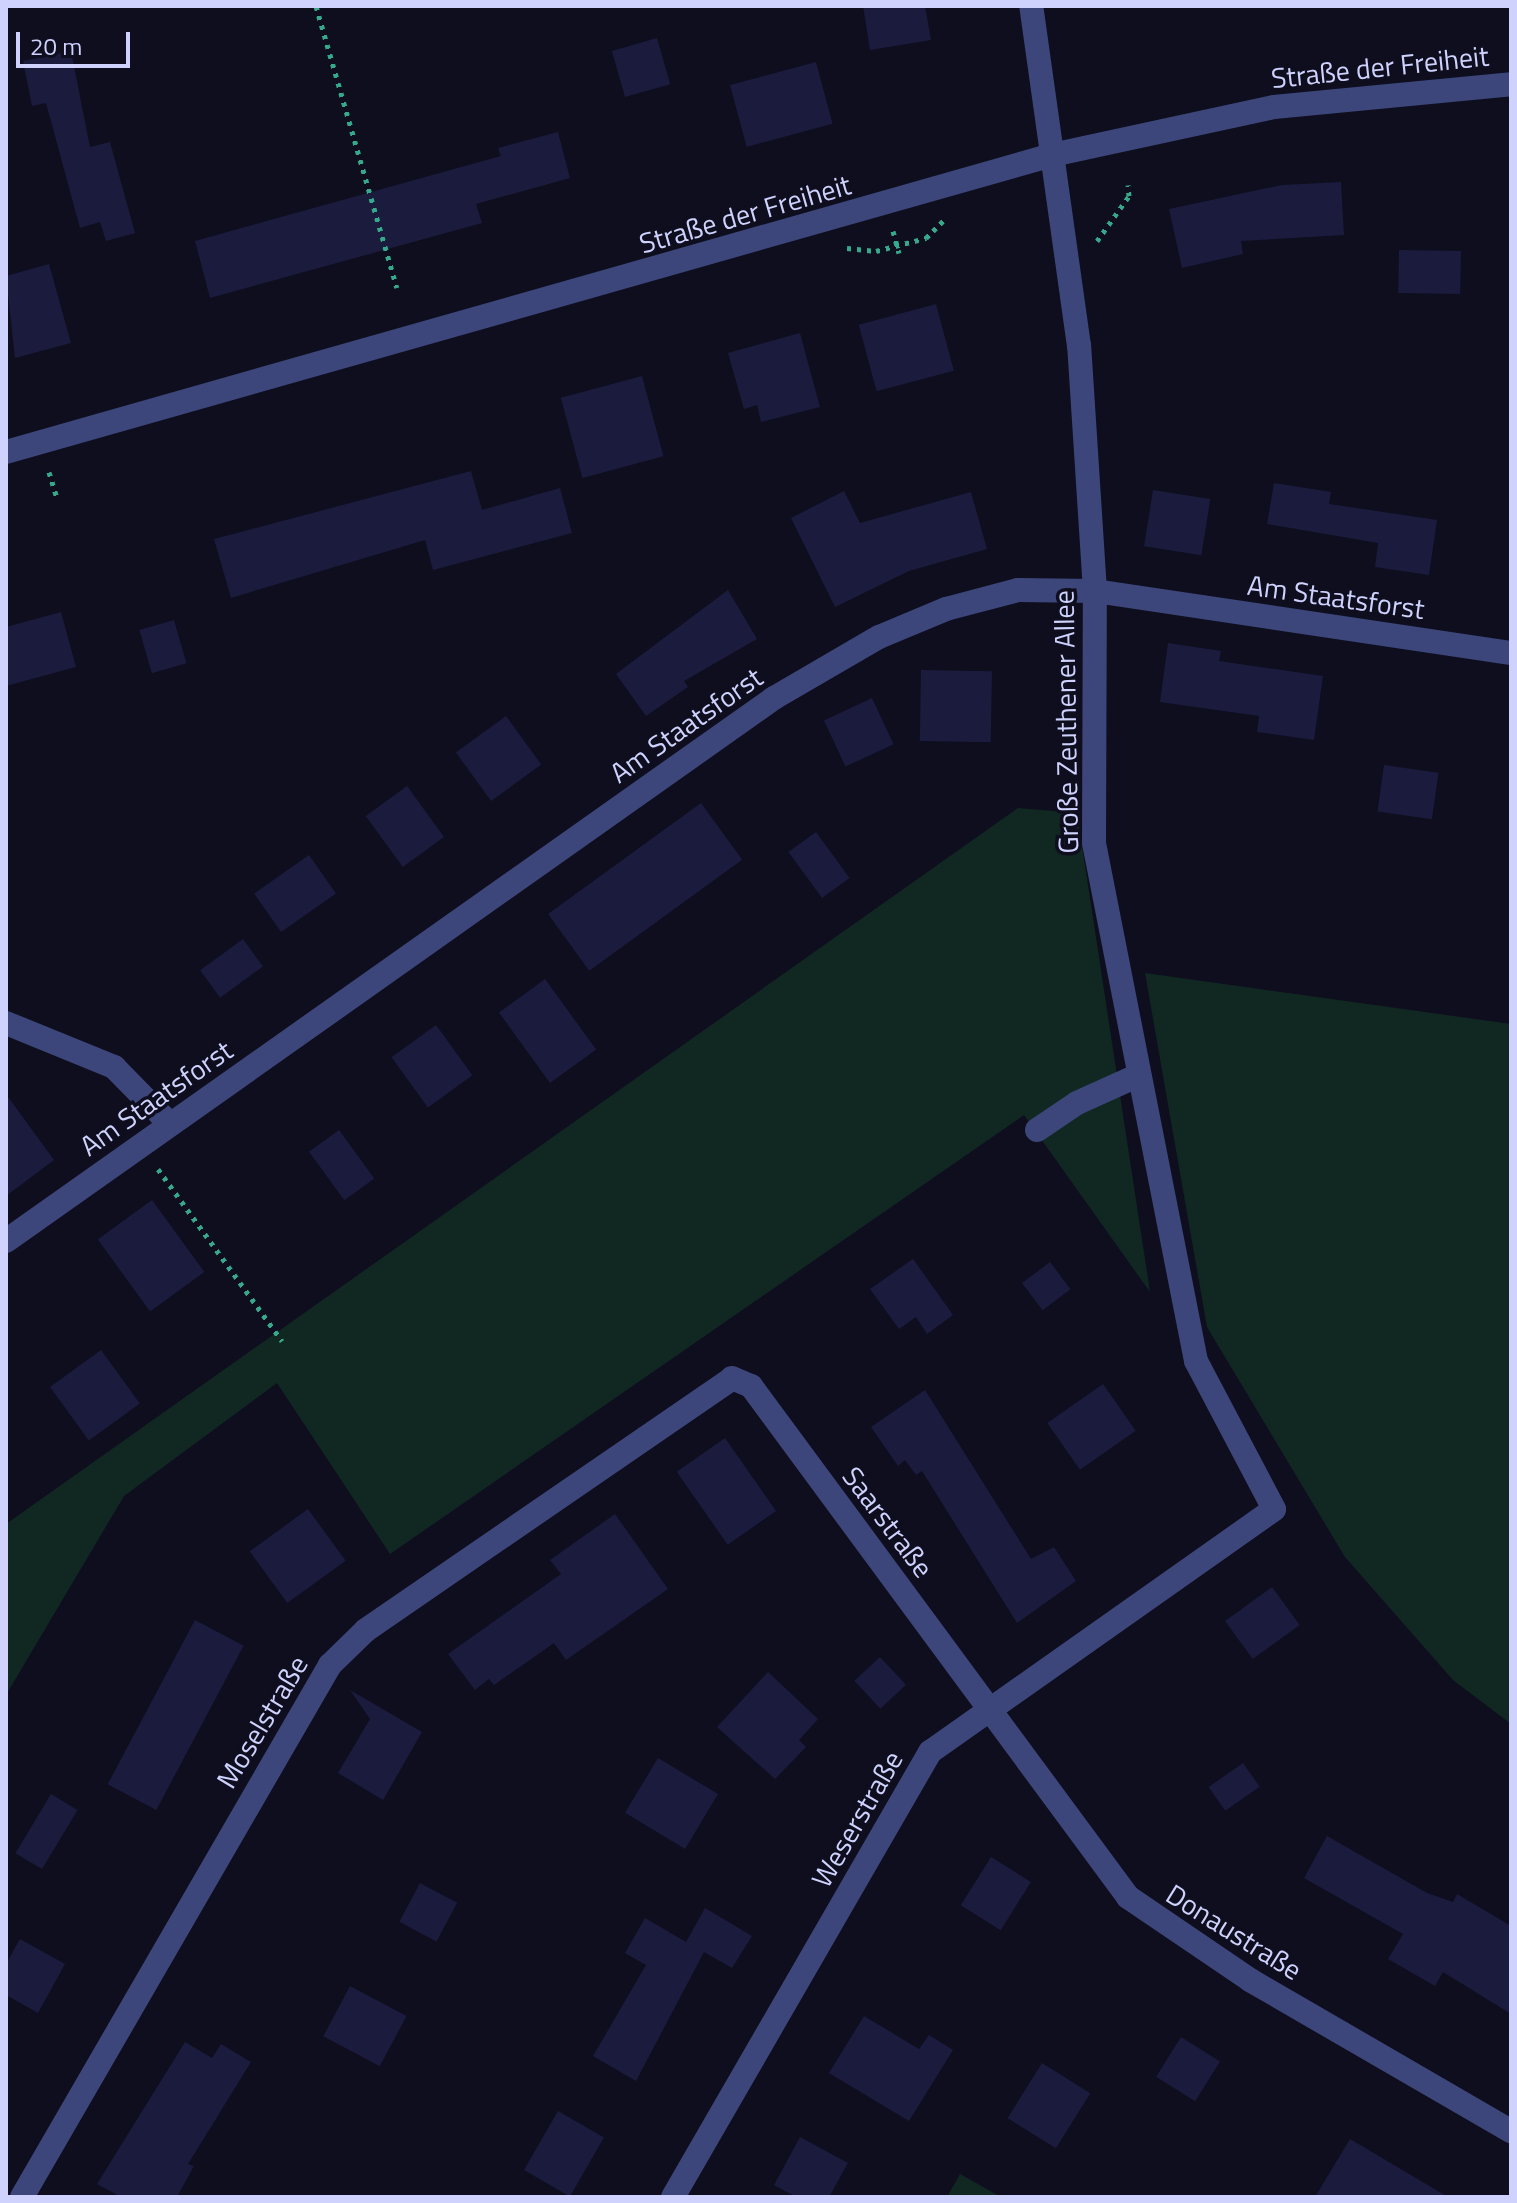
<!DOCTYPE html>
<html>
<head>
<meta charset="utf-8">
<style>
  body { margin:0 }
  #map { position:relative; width:1517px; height:2203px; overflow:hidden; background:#0e0e1e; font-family:"Titillium Web",sans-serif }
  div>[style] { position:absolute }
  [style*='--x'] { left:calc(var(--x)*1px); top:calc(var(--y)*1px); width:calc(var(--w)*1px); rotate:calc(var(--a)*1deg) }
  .green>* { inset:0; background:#112822 }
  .building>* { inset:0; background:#1b1b3e; transform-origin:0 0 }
  .path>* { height:5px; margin-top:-2.5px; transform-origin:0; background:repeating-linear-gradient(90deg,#36a88b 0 4px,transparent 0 10px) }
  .minor>* { height:24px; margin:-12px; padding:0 12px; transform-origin:12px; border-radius:12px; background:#3c467a }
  span { translate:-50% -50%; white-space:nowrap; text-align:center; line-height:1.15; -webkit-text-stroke:7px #0e0e1e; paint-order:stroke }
  .street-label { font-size:28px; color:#ced2fc }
  .frame { position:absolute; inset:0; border:8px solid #ced2fc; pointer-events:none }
  .scale { position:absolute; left:16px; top:32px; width:114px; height:36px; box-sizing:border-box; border:4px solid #ced2fc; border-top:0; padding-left:10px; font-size:24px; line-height:28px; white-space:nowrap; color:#ced2fc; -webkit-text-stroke:6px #0e0e1e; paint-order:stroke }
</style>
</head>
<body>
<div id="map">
  <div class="green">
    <div style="clip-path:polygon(1018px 808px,1077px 813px,1150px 1292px,1024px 1115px,390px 1554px,277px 1383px,124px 1496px,6px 1695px,6px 1524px)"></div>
    <div style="clip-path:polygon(1145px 973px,1511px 1024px,1511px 1724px,1453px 1680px,1345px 1557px,1207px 1327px)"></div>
    <div style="clip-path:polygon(960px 2174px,1001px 2197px,947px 2197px)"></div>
  </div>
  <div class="building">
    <div style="clip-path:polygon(863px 6px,925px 6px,931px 40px,870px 50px)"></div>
    <div style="left:657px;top:38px;width:48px;height:47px;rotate:74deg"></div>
    <div style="clip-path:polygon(71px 51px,90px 147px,110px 142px,135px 233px,106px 241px,100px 222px,80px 228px,46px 103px,32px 106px,23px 61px)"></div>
    <div style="left:816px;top:62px;width:64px;height:89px;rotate:75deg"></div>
    <div style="clip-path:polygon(558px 132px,570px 178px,476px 204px,482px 223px,210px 298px,195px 241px,501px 156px,498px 148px)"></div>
    <div style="clip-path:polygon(1341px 182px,1344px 235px,1241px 241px,1243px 254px,1182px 268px,1169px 209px,1282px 185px)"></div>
    <div style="left:1399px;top:250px;width:62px;height:43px;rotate:1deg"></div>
    <div style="clip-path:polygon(49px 264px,71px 343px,15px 358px,6px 276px)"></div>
    <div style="left:936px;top:304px;width:69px;height:80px;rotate:75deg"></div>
    <div style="clip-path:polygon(800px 333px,820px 407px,761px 422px,757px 405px,744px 409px,728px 353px)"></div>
    <div style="left:642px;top:376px;width:83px;height:84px;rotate:75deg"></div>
    <div style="clip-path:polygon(471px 471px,482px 510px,560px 488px,572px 533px,433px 570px,425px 540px,231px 598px,214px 539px)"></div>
    <div style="clip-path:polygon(1274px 483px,1331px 492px,1329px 504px,1437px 520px,1429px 575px,1375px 567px,1378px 543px,1267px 524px)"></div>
    <div style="left:1153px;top:490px;width:58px;height:57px;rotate:9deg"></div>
    <div style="clip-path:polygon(844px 491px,860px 523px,971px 492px,987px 549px,909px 571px,835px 607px,791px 518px)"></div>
    <div style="clip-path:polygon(728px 590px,757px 639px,684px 681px,688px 687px,646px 716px,616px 674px)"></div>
    <div style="clip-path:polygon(61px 612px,76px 667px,6px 686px,6px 627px)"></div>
    <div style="left:174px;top:620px;width:45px;height:36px;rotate:74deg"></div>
    <div style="clip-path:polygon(1168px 643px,1221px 651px,1219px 661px,1323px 676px,1314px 740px,1257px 732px,1259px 716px,1160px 702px)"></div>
    <div style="left:921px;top:670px;width:71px;height:71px;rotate:1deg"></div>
    <div style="left:872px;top:698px;width:51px;height:53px;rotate:65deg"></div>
    <div style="left:506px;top:716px;width:60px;height:62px;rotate:54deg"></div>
    <div style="left:1384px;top:765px;width:55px;height:47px;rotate:8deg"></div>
    <div style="left:407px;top:786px;width:63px;height:51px;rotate:54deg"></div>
    <div style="left:701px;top:803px;width:70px;height:189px;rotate:54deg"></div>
    <div style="left:816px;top:832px;width:57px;height:34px;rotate:54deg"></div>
    <div style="left:309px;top:855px;width:47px;height:67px;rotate:55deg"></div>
    <div style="left:243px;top:939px;width:34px;height:53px;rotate:54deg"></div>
    <div style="left:545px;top:979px;width:87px;height:57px;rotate:54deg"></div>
    <div style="left:436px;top:1025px;width:62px;height:55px;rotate:54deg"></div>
    <div style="clip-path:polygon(6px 1094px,54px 1160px,6px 1196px)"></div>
    <div style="left:339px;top:1130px;width:60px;height:37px;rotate:54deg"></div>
    <div style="left:152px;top:1200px;width:89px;height:67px;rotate:54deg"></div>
    <div style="clip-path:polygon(913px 1259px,953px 1315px,927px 1334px,916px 1317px,899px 1329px,870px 1289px)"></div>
    <div style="left:1050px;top:1262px;width:34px;height:35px;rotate:53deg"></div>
    <div style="left:101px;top:1350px;width:66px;height:63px;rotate:54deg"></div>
    <div style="left:1103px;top:1384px;width:57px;height:68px;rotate:55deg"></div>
    <div style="clip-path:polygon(925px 1390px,1031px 1559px,1054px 1547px,1076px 1581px,1017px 1623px,922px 1471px,916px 1475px,905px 1460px,898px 1466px,871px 1427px)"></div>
    <div style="left:725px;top:1438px;width:89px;height:59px;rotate:55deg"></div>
    <div style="left:308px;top:1509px;width:64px;height:72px;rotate:54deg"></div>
    <div style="clip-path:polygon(615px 1514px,668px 1589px,566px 1660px,554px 1643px,494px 1685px,489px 1679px,475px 1690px,448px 1654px,561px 1574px,550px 1560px)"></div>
    <div style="left:1272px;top:1587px;width:47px;height:58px;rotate:54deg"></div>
    <div style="left:195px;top:1620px;width:55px;height:186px;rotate:28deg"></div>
    <div style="left:880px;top:1657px;width:38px;height:35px;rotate:47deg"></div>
    <div style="clip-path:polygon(768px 1672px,818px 1719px,799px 1740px,806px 1747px,775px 1779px,717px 1727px)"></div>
    <div style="clip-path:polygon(350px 1690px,422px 1732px,383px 1800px,338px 1773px,370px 1719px)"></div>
    <div style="left:658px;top:1758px;width:70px;height:64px;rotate:31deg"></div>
    <div style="left:1243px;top:1763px;width:29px;height:42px;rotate:55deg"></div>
    <div style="left:51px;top:1794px;width:31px;height:69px;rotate:31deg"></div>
    <div style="clip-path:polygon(1327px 1836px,1427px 1893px,1453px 1902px,1457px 1894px,1511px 1926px,1511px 2014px,1443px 1972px,1435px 1986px,1388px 1959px,1403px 1934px,1304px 1878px)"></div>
    <div style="left:991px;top:1857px;width:47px;height:57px;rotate:32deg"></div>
    <div style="left:420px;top:1883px;width:42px;height:44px;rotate:28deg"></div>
    <div style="clip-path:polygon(705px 1908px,752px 1936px,732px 1968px,688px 1943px,704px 1952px,636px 2081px,593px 2056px,646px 1965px,625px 1953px,645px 1918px,686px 1942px)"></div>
    <div style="clip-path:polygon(20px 1939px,65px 1964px,38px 2013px,6px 1995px,6px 1964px)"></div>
    <div style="left:350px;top:1986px;width:64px;height:57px;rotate:28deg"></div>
    <div style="clip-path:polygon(864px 2016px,919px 2049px,929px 2035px,953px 2050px,909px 2121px,829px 2073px)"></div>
    <div style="left:1181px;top:2037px;width:46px;height:47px;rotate:32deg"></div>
    <div style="clip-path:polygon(185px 2042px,212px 2058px,221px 2044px,251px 2062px,188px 2164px,194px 2166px,177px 2197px,121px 2197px,97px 2184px)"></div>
    <div style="left:1042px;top:2063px;width:57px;height:65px;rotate:32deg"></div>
    <div style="left:558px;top:2111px;width:53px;height:68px;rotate:30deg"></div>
    <div style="clip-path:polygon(800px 2137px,848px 2163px,829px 2197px,796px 2197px,774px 2185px)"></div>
    <div style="clip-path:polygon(1350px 2139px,1448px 2197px,1315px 2197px)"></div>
  </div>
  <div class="path">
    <div style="--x:316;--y:6;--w:293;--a:74"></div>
    <div style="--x:893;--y:231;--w:23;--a:75"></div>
    <div style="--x:1097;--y:241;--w:55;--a:-54.6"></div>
    <div style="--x:1129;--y:196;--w:11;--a:-95"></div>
    <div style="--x:847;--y:248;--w:29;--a:6"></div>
    <div style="--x:876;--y:251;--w:52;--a:-14.6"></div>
    <div style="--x:926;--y:238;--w:25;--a:-45"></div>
    <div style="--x:49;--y:472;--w:27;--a:73"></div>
    <div style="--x:158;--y:1169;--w:212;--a:54.2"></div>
  </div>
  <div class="minor">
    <div style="--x:6;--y:452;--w:1087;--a:-15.85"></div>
    <div style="--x:1052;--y:155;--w:227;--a:-12.2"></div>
    <div style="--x:1274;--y:107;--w:238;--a:-5.5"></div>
    <div style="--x:6;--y:1023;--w:117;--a:22.2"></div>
    <div style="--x:114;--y:1067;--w:80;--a:45.5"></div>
    <div style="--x:1037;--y:1130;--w:48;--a:-34"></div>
    <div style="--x:1077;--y:1103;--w:68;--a:-24.3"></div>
    <div style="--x:6;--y:1241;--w:941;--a:-35.26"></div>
    <div style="--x:774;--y:698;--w:121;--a:-30.2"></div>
    <div style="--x:879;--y:637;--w:73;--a:-22.7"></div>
    <div style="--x:946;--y:609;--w:74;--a:-14.8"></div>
    <div style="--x:1018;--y:590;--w:77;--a:0.7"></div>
    <div style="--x:1095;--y:591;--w:421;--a:8.5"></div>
    <div style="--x:22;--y:2197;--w:615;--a:-59.93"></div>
    <div style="--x:330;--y:1665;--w:50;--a:-44.2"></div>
    <div style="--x:366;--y:1630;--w:444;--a:-34.5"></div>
    <div style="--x:732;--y:1378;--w:21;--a:23"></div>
    <div style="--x:751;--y:1386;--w:635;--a:53.58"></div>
    <div style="--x:1128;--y:1897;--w:148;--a:34.2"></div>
    <div style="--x:1250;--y:1980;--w:302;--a:30.1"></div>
    <div style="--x:673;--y:2197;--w:514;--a:-59.99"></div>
    <div style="--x:930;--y:1752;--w:421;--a:-35.2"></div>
    <div style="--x:1274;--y:1509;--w:167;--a:-117.8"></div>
    <div style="--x:1196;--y:1361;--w:528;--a:-101.14"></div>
    <div style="--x:1094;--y:843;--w:252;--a:-89.8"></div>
    <div style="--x:1095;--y:591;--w:246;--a:-93.7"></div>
    <div style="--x:1079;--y:346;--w:343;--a:-98"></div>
  </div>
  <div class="street-label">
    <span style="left:1380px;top:67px;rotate:-6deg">Straße der Freiheit</span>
    <span style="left:745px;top:214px;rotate:-16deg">Straße der Freiheit</span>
    <span style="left:1336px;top:597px;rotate:8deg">Am Staatsforst</span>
    <span style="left:1066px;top:722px;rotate:-91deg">Große Zeuthener Allee</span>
    <span style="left:686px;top:725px;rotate:-35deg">Am Staatsforst</span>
    <span style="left:156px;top:1098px;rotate:-35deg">Am Staatsforst</span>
    <span style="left:888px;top:1522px;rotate:53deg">Saarstraße</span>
    <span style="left:262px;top:1722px;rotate:-59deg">Moselstraße</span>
    <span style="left:857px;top:1819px;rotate:-60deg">Weserstraße</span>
    <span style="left:1234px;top:1932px;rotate:32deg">Donaustraße</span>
  </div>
  <div class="frame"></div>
  <div class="scale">20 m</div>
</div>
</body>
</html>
